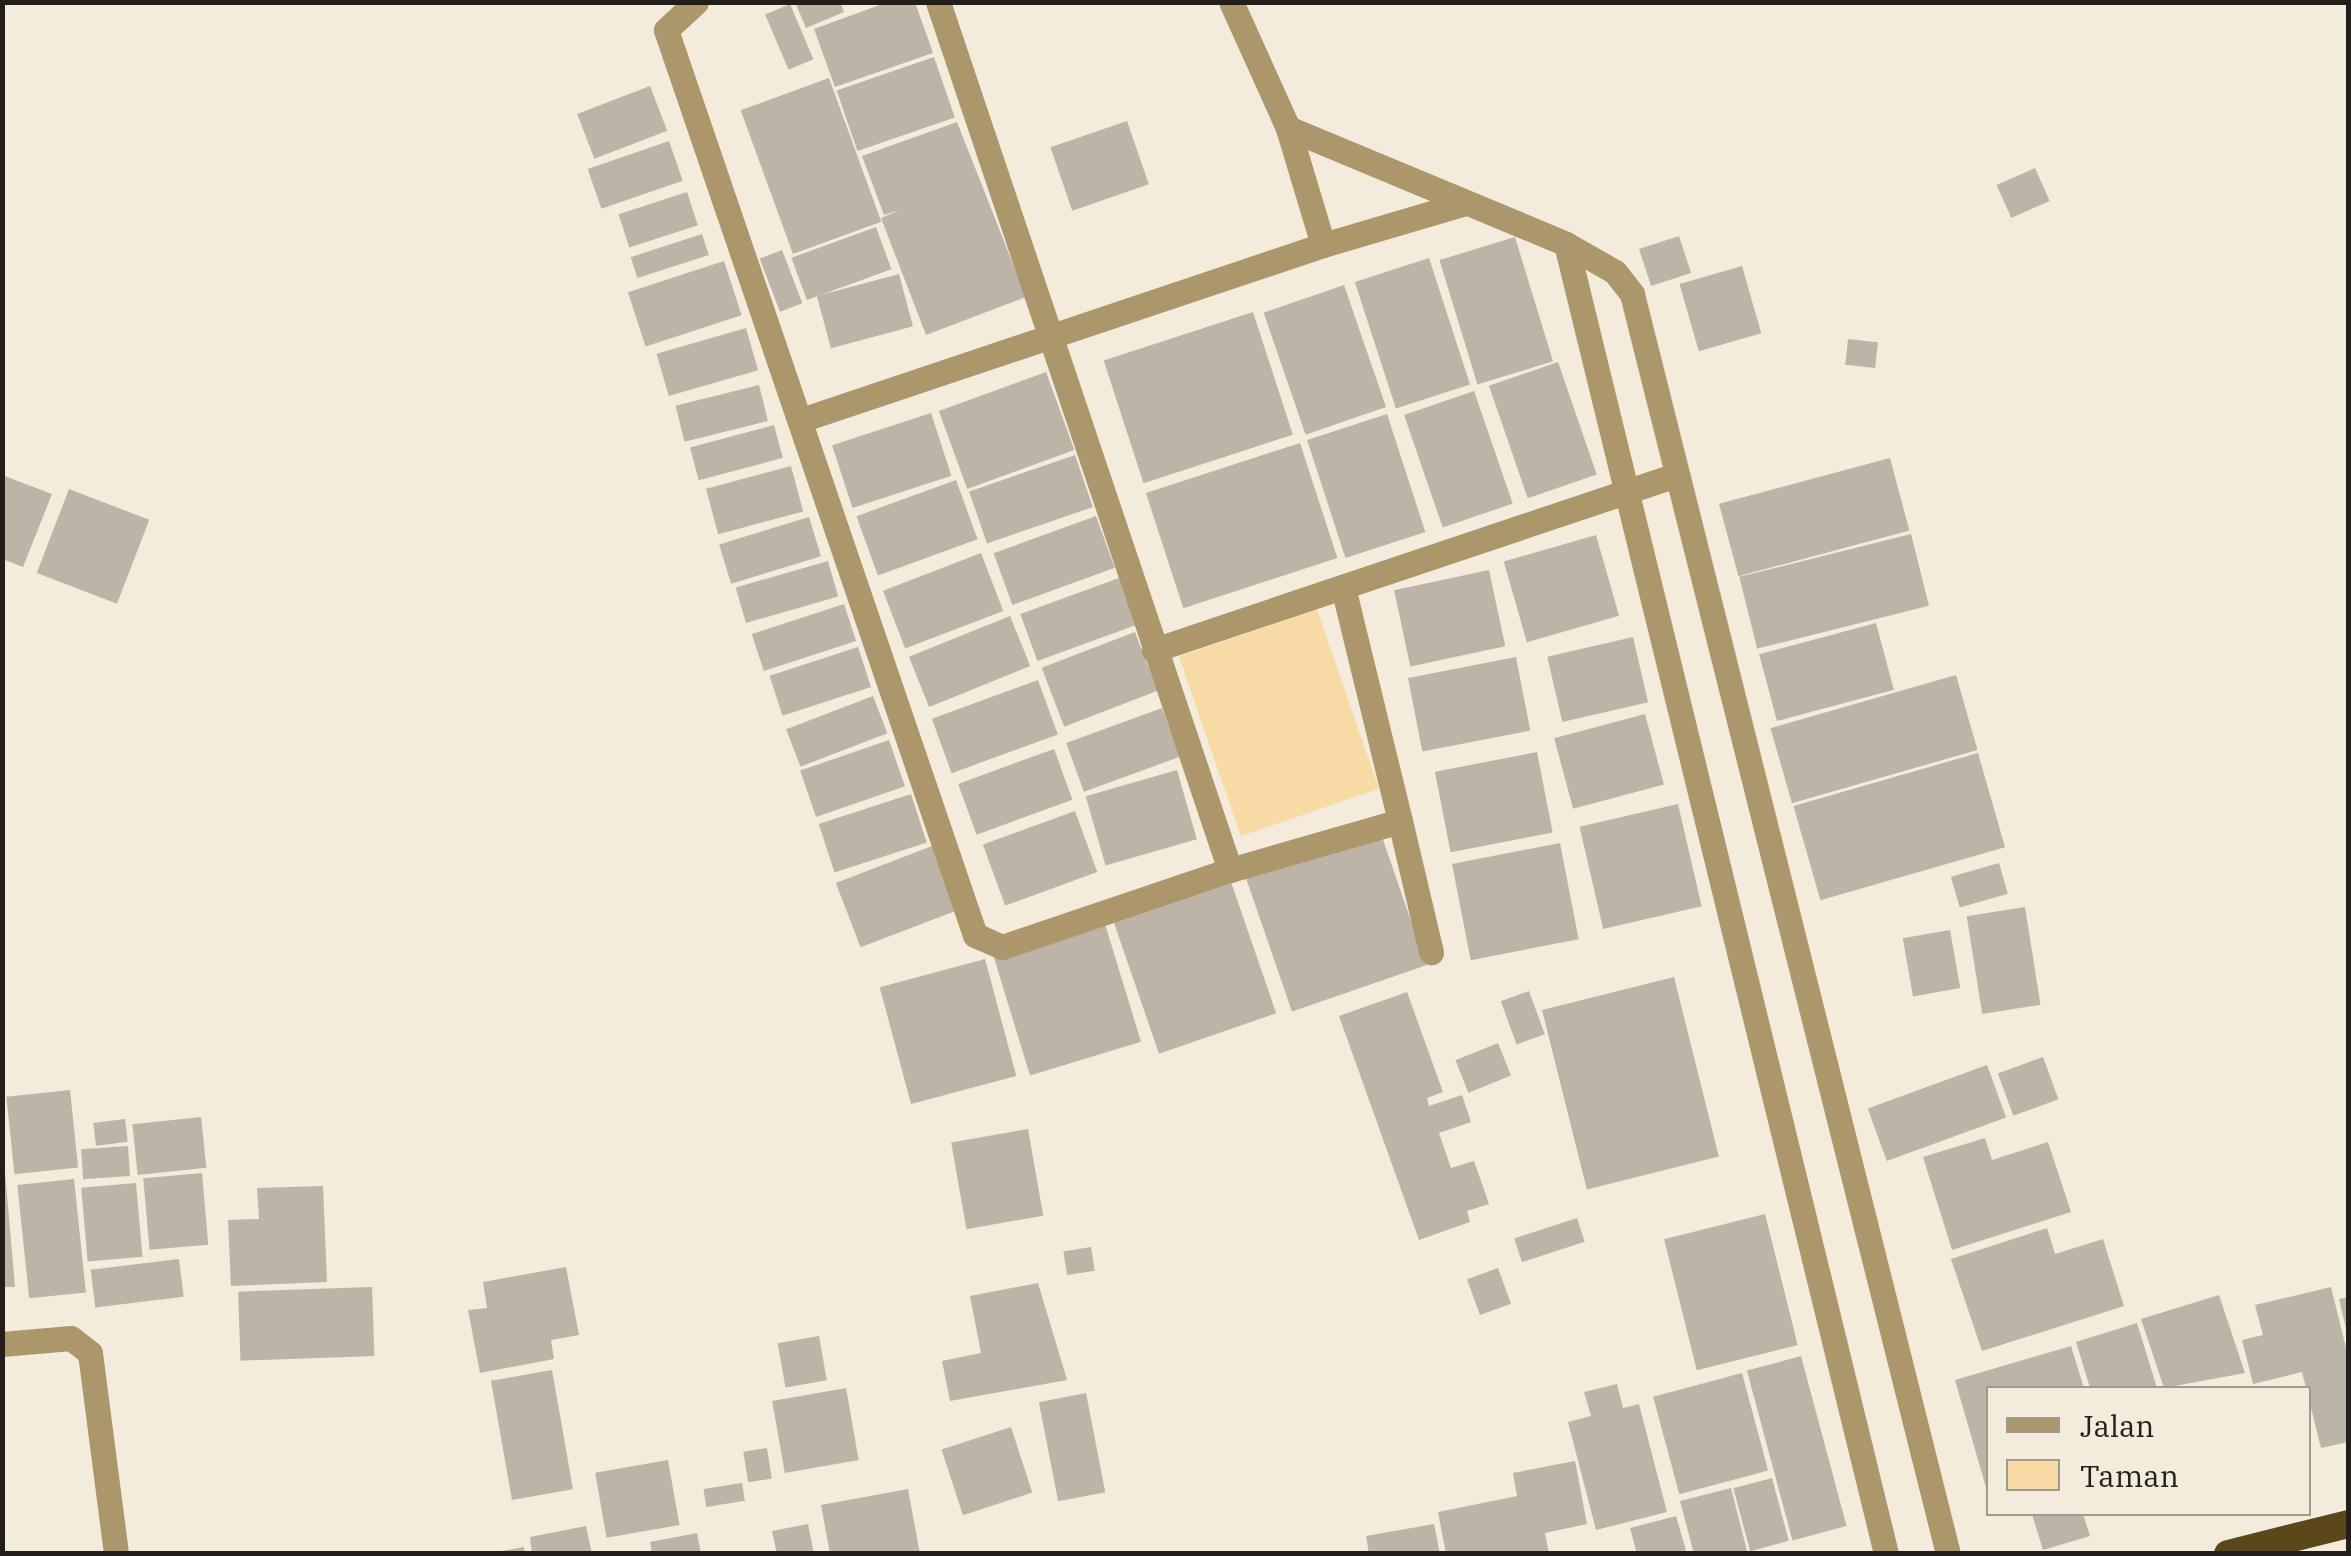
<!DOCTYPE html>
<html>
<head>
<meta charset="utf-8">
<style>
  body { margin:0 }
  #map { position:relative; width:2351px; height:1556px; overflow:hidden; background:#f3ecdd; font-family:"IBM Plex Serif",serif }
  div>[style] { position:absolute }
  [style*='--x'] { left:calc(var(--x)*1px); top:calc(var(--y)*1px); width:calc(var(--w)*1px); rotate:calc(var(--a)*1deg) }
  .green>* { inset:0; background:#f8dba4; transform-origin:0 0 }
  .building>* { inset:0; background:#bcb4a7; transform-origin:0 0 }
  .minor>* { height:25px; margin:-12.5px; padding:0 12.5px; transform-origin:12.5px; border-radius:12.5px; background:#ab976a }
  .trunk>* { height:28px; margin:-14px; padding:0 14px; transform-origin:14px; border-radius:14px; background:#5a481a }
  span { translate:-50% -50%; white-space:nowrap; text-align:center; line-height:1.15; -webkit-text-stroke:8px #f3ecdd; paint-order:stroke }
  .frame { position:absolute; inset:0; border:5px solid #221f1a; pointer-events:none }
  .legend { position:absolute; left:1986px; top:1386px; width:325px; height:130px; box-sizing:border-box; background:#f3ecdd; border:2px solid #9f9a8f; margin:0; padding:12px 18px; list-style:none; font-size:30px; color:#221f1a }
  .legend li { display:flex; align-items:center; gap:20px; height:50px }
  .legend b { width:50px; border:2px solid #9f9a8f }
</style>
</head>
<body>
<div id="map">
  <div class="green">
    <div style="left:1317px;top:609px;width:190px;height:146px;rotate:71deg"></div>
  </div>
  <div class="building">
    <div style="clip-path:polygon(795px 2px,840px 2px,844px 12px,806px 28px)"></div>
    <div style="clip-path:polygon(888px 2px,915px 2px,933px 53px,835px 87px,814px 29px)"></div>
    <div style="left:790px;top:4px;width:60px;height:27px;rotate:67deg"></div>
    <div style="left:934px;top:57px;width:64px;height:103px;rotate:71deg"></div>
    <div style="left:829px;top:78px;width:153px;height:94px;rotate:70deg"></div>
    <div style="left:650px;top:86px;width:48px;height:78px;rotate:69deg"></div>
    <div style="left:1127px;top:121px;width:67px;height:81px;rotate:71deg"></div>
    <div style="clip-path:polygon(957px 122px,1026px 297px,926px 335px,881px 218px,900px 210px,884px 215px,862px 156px)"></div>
    <div style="left:669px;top:141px;width:42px;height:86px;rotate:71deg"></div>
    <div style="left:2035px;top:168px;width:36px;height:42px;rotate:66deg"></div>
    <div style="left:687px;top:192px;width:35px;height:72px;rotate:72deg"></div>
    <div style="left:876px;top:227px;width:45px;height:90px;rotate:70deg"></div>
    <div style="left:702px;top:234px;width:22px;height:75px;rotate:72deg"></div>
    <div style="left:1679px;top:236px;width:39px;height:42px;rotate:72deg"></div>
    <div style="left:1515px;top:237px;width:130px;height:79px;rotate:73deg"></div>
    <div style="left:782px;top:250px;width:57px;height:24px;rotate:69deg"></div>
    <div style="left:1429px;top:258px;width:133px;height:78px;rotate:72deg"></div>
    <div style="left:724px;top:261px;width:57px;height:101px;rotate:72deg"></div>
    <div style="left:1742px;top:266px;width:70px;height:65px;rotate:74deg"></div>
    <div style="left:899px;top:274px;width:54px;height:85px;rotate:75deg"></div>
    <div style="left:1344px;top:285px;width:129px;height:85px;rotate:71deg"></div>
    <div style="left:1253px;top:312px;width:129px;height:157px;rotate:72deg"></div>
    <div style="left:746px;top:328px;width:44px;height:93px;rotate:74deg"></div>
    <div style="left:1848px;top:339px;width:30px;height:26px;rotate:6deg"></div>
    <div style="left:1558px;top:362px;width:119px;height:73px;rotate:71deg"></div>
    <div style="left:1046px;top:372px;width:83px;height:114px;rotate:70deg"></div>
    <div style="left:759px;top:385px;width:37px;height:86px;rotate:76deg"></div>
    <div style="left:1474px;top:391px;width:119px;height:74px;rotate:71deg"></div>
    <div style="left:931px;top:413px;width:66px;height:104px;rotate:72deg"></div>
    <div style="left:1387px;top:414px;width:124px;height:84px;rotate:72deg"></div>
    <div style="left:774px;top:425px;width:34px;height:87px;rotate:75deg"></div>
    <div style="left:1300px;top:443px;width:121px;height:162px;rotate:72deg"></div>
    <div style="left:1075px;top:455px;width:55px;height:112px;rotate:71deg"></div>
    <div style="left:1890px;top:458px;width:75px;height:177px;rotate:75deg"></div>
    <div style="left:791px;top:466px;width:47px;height:88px;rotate:75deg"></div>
    <div style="clip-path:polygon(2px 475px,52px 494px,23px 567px,2px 559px)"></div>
    <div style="left:956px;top:480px;width:63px;height:106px;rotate:70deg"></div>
    <div style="left:69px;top:489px;width:86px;height:90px;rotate:21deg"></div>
    <div style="left:1096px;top:516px;width:55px;height:109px;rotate:70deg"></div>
    <div style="left:809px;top:517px;width:41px;height:94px;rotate:73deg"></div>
    <div style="left:1911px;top:534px;width:74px;height:177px;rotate:76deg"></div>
    <div style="left:1596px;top:535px;width:84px;height:96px;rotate:74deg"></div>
    <div style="left:981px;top:553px;width:62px;height:105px;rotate:69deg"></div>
    <div style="left:828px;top:561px;width:37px;height:96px;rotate:74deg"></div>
    <div style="left:1489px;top:570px;width:78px;height:97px;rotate:78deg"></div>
    <div style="left:1119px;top:578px;width:50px;height:105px;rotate:70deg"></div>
    <div style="left:844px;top:604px;width:39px;height:97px;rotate:72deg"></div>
    <div style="left:1010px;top:616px;width:54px;height:109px;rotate:68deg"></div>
    <div style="left:1876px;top:623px;width:69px;height:121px;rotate:75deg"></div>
    <div style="left:1135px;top:632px;width:63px;height:100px;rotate:69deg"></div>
    <div style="left:1633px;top:637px;width:67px;height:88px;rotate:77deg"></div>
    <div style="left:858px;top:647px;width:42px;height:93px;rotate:72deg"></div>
    <div style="left:1516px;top:657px;width:75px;height:110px;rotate:79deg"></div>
    <div style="left:1956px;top:675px;width:78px;height:193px;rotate:74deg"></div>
    <div style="left:1038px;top:680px;width:58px;height:113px;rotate:70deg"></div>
    <div style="left:873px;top:696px;width:40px;height:93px;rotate:69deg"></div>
    <div style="left:1162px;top:708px;width:52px;height:102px;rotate:70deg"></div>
    <div style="left:1645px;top:714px;width:73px;height:94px;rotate:75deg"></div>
    <div style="left:889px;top:740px;width:49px;height:94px;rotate:71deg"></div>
    <div style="left:1054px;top:749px;width:54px;height:102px;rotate:70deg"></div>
    <div style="left:1537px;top:752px;width:82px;height:104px;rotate:79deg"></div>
    <div style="left:1978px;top:753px;width:98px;height:192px;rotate:74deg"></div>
    <div style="left:1177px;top:770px;width:72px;height:95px;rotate:74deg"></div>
    <div style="left:911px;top:794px;width:51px;height:97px;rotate:72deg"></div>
    <div style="left:1678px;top:804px;width:105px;height:101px;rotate:77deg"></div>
    <div style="left:1075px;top:811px;width:65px;height:98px;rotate:70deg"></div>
    <div style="left:1380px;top:831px;width:142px;height:142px;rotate:71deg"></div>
    <div style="left:1560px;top:843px;width:98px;height:110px;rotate:79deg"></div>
    <div style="left:932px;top:846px;width:69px;height:103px;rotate:69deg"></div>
    <div style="left:1999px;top:863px;width:32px;height:50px;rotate:74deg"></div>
    <div style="left:1230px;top:879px;width:142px;height:124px;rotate:71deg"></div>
    <div style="left:2025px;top:907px;width:99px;height:59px;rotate:81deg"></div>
    <div style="left:1105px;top:924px;width:123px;height:116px;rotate:73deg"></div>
    <div style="left:1950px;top:930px;width:59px;height:48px;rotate:80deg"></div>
    <div style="left:985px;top:959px;width:121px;height:109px;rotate:75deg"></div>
    <div style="left:1674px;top:977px;width:185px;height:136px;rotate:76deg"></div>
    <div style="left:1529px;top:991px;width:46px;height:30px;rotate:70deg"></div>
    <div style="clip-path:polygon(1407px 992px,1443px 1092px,1427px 1098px,1429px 1106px,1462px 1095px,1471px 1122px,1439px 1133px,1451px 1168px,1474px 1161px,1489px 1204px,1467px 1211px,1470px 1222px,1419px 1240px,1339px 1016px)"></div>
    <div style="left:1498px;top:1043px;width:35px;height:46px;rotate:68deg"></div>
    <div style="left:2043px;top:1057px;width:45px;height:48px;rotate:70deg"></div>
    <div style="left:1987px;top:1065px;width:56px;height:127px;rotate:70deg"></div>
    <div style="left:70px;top:1090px;width:78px;height:64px;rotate:84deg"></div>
    <div style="left:201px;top:1117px;width:51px;height:69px;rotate:84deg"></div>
    <div style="left:125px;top:1119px;width:23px;height:32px;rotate:83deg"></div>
    <div style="left:1028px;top:1129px;width:88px;height:78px;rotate:80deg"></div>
    <div style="clip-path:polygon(2px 1138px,15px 1287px,2px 1287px)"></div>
    <div style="clip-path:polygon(1985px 1138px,1992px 1160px,2048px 1142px,2071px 1212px,1952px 1250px,1923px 1157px)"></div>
    <div style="left:128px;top:1146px;width:30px;height:47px;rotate:86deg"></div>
    <div style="left:202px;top:1173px;width:72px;height:59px;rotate:85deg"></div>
    <div style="left:74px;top:1179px;width:114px;height:57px;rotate:84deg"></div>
    <div style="left:136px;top:1183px;width:74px;height:55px;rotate:85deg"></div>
    <div style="clip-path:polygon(323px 1186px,327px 1282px,231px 1286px,228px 1220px,259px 1219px,257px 1188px)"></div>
    <div style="left:1765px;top:1214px;width:135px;height:104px;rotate:76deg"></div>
    <div style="left:1577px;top:1218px;width:25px;height:66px;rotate:72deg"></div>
    <div style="clip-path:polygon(2047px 1228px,2055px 1254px,2103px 1239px,2124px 1306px,1982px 1351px,1951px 1259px)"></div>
    <div style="left:1091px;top:1247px;width:24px;height:28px;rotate:81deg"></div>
    <div style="left:179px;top:1259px;width:38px;height:89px;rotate:83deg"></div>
    <div style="clip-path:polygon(566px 1267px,579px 1335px,551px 1340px,554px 1359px,480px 1373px,468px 1310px,487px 1308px,483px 1282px)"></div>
    <div style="left:1498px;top:1268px;width:38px;height:33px;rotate:70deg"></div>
    <div style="clip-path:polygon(1038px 1283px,1067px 1380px,950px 1401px,942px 1361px,981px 1353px,970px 1296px)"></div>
    <div style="left:372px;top:1287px;width:69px;height:134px;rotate:88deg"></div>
    <div style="clip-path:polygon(2331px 1287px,2348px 1356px,2348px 1442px,2321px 1448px,2302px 1372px,2253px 1384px,2242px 1340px,2263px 1335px,2255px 1305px)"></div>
    <div style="clip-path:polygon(2219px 1295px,2245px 1373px,2164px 1388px,2141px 1319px)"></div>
    <div style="clip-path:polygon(2348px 1297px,2348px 1333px,2347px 1333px,2339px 1299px)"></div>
    <div style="clip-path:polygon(2137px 1323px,2157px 1388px,2090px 1388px,2076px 1342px)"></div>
    <div style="left:819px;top:1336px;width:45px;height:42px;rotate:80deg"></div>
    <div style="clip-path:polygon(2071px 1346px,2084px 1388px,1988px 1388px,1987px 1491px,1955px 1380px)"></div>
    <div style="left:1801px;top:1356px;width:176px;height:56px;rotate:75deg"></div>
    <div style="left:552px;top:1370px;width:121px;height:62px;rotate:80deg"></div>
    <div style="left:1742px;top:1373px;width:101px;height:92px;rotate:75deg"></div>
    <div style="clip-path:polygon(1617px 1384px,1623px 1408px,1639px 1404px,1667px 1512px,1596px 1530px,1568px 1422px,1591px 1416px,1584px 1392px)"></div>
    <div style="left:846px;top:1388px;width:73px;height:75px;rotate:80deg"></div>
    <div style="left:1086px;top:1393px;width:101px;height:48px;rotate:79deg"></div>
    <div style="left:1011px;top:1427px;width:69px;height:73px;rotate:72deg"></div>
    <div style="left:767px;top:1448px;width:31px;height:24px;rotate:81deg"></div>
    <div style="left:668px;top:1460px;width:66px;height:74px;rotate:80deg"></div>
    <div style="clip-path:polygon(1575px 1461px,1587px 1524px,1545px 1533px,1549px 1554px,1446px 1554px,1438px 1512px,1517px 1496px,1513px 1473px)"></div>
    <div style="left:1772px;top:1478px;width:65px;height:40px;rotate:75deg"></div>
    <div style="left:742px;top:1483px;width:18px;height:39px;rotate:81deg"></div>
    <div style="clip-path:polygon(1731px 1488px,1747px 1551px,1694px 1554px,1680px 1501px)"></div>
    <div style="clip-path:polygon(908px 1489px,920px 1554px,830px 1554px,821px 1505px)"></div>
    <div style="clip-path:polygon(2032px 1514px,2083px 1514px,2090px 1536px,2043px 1550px)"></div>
    <div style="clip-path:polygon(1676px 1516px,1687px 1554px,1637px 1554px,1630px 1528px)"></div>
    <div style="clip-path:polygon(808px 1524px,814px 1554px,777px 1554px,772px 1531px)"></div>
    <div style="clip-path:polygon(1434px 1524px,1440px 1554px,1369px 1554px,1366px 1536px)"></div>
    <div style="clip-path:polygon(586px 1526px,592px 1554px,532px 1554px,530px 1537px)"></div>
    <div style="clip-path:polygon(697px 1533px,701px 1554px,652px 1554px,650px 1542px)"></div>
    <div style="clip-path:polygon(524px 1547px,525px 1554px,497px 1554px,497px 1552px)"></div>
  </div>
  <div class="minor">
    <div style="--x:696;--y:2;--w:41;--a:137"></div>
    <div style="--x:666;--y:30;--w:956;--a:71.15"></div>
    <div style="--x:975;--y:935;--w:30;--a:24"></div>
    <div style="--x:1002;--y:947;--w:241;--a:-18.7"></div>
    <div style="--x:938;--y:2;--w:916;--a:71.41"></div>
    <div style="--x:1230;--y:870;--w:177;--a:-16.1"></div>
    <div style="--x:1400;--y:821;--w:241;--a:-103.7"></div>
    <div style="--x:1288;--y:128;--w:301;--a:22.6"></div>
    <div style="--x:1566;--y:244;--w:56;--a:29.7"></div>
    <div style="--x:1615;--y:272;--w:28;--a:52"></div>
    <div style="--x:1632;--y:294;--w:1299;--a:75.92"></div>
    <div style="--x:1566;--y:244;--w:1349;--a:76.27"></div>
    <div style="--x:1323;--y:245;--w:145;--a:-16.4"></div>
    <div style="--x:801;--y:420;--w:551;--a:-18.53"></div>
    <div style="--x:1323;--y:245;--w:122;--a:-106.7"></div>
    <div style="--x:1288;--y:128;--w:138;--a:-114.3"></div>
    <div style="--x:1154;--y:650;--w:551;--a:-18.53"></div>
    <div style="--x:1400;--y:821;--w:135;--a:76.7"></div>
    <div style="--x:2;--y:1344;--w:69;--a:-5"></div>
    <div style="--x:71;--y:1338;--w:24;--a:38"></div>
    <div style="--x:90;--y:1353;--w:203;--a:82.6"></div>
  </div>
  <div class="trunk">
    <div style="--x:2228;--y:1554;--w:124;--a:-14"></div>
  </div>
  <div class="frame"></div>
  <ul class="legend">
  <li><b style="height:12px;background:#ab976a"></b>Jalan</li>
  <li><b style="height:28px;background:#f8dba4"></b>Taman</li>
  </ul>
</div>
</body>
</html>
